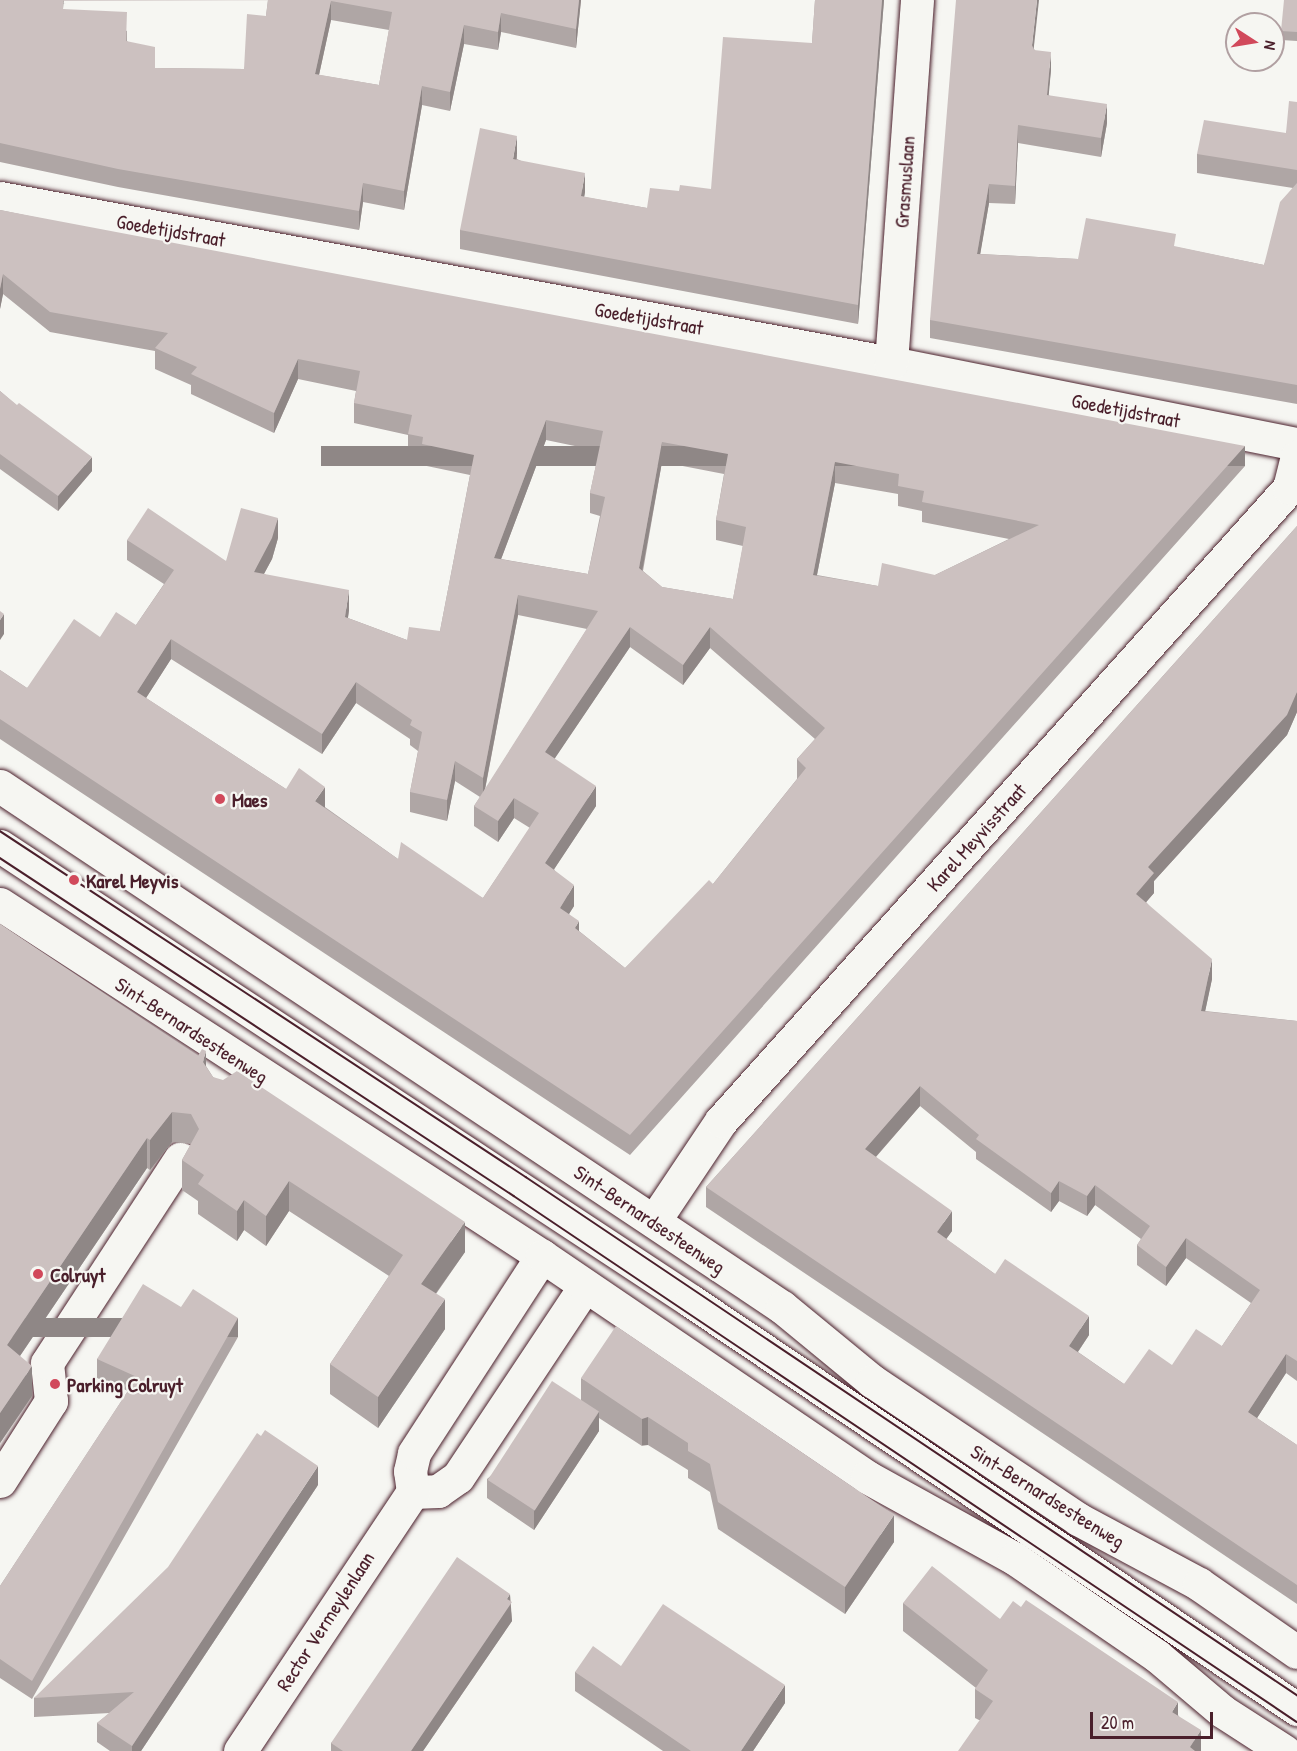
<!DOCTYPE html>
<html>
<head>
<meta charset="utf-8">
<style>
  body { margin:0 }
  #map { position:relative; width:1297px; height:1751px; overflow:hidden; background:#f6f6f2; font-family:"Patrick Hand",sans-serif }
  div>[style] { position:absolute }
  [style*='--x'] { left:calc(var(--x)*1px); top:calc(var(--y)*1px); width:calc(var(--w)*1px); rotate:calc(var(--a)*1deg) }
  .roads { filter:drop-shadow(0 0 2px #4a1f2b) drop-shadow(0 0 2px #4a1f2b) }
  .minor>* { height:33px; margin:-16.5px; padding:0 16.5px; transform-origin:16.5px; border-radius:16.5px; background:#f6f6f2 }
  .major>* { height:33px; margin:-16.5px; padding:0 16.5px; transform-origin:16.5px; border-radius:16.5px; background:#f6f6f2 }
  .tram>* { height:1.5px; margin:-0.75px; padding:0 0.75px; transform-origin:0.75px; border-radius:0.75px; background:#4a1f2b }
  .wall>* { inset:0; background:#afa6a5 }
  .shaded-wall>* { inset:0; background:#8f8786; transform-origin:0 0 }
  .building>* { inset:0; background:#ccc1c0; transform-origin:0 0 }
  .dots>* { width:16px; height:16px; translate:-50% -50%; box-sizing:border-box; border:3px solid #f6f6f2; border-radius:50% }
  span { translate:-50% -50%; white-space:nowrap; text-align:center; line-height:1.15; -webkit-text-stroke:4.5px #f6f6f2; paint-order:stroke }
  .street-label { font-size:20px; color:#4a1f2b }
  .poi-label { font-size:20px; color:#4a1f2b; font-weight:700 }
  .left { translate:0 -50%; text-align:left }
  .north { position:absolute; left:1225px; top:12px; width:60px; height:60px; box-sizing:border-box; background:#f6f6f2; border:2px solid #b1a0a2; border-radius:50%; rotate:102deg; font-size:16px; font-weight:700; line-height:24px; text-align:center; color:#4a1f2b }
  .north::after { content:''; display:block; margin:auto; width:21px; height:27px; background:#d1495b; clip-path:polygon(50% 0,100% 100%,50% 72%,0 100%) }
  .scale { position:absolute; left:1090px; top:1712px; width:123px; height:27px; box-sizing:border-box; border:3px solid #4a1f2b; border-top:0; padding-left:8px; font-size:18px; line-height:21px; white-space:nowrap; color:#4a1f2b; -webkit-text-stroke:4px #f6f6f2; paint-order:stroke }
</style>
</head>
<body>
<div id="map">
  <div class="roads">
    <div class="minor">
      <div style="--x:0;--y:198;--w:906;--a:10.49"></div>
      <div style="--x:891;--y:363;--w:414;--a:11.3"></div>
      <div style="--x:891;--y:363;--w:364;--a:-85.9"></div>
      <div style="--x:0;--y:846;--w:827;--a:33.36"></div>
      <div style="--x:691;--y:1301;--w:731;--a:33.95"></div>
      <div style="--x:654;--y:1221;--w:120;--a:-56.2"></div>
      <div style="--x:721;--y:1121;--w:850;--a:-48.1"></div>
      <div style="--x:1289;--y:488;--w:32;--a:-76"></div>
      <div style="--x:0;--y:1481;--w:95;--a:-57.5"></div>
      <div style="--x:51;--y:1401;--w:38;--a:-96"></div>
      <div style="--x:47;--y:1363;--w:244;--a:-56.9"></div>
      <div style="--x:413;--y:1492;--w:25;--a:-2"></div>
      <div style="--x:438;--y:1491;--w:24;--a:-35"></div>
      <div style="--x:458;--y:1477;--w:229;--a:-56.4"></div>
      <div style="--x:240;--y:1751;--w:311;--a:-56.3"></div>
      <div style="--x:413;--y:1492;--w:21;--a:-98"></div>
      <div style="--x:410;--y:1471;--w:18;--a:-77"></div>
      <div style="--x:414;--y:1453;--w:235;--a:-57"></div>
    </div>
    <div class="major">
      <div style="--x:0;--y:786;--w:940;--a:33.67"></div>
      <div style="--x:782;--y:1307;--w:117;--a:39.4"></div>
      <div style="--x:872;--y:1381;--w:248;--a:33.8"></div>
      <div style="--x:1078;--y:1519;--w:137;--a:28.2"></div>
      <div style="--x:1199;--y:1584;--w:119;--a:34.8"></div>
      <div style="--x:0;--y:904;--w:646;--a:33"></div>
      <div style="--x:542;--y:1256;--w:393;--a:34.2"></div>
      <div style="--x:867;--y:1477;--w:168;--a:28.9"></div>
      <div style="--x:1014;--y:1558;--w:173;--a:34.4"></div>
      <div style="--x:1157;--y:1656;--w:85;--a:40.2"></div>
      <div style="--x:1222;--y:1711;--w:74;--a:32.8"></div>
    </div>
  </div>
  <div class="tram">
    <div style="--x:0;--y:831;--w:630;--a:33.34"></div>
    <div style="--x:526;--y:1177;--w:929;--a:33.9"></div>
    <div style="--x:0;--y:858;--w:615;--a:33.33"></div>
    <div style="--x:514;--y:1196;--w:943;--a:33.89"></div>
  </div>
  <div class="wall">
    <div style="clip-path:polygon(evenodd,0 0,64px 0,63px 9px,127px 31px,127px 41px,155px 68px,244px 69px,266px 16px,268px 0,581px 0,576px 48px,501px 32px,498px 50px,464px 44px,450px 111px,422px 105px,404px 210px,363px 202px,359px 230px,118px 187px,0 162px,0 0,331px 20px,389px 30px,379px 85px,319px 75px,331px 20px)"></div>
    <div style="clip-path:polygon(815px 0,884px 0,858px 324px,460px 249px,460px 230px,517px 154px,517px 159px,585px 192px,584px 197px,647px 208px,679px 191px,711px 189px,812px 43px)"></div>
    <div style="clip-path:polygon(1297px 0,1297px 41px,1281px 40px,1281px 31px)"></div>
    <div style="clip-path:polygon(1034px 49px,1051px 70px,1048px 95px,1107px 123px,1101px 157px,1018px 143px,1015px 204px,989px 203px,980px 254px,1078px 259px,1176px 247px,1264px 265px,1293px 188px,1197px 173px,1197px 154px,1286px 133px,1297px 102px,1297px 404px,930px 338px,930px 320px)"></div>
    <div style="clip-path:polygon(evenodd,0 210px,1245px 466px,630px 1155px,0 739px,0 670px,27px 688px,100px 637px,136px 625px,164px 584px,127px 560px,127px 540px,226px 561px,278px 538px,272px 559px,264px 574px,349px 610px,348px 618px,407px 640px,440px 631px,470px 475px,422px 465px,422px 457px,408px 454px,408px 435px,354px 423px,354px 403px,356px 391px,298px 379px,274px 433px,191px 394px,191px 385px,155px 369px,155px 351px,50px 332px,3px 294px,0 309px,0 210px,546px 440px,599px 451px,590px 493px,590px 513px,600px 516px,588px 574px,501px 559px,546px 440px,0 210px,662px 462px,724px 474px,716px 520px,716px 540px,743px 546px,733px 599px,662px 587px,643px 571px,662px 462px,0 210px,835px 483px,898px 494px,898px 506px,922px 511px,922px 522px,1009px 539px,935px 575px,878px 586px,817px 575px,835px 483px,0 210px,518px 615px,587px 629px,485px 790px,518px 615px,0 210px,630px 647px,683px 685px,710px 648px,815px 739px,797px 759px,797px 779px,713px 884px,625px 968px,579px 931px,569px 914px,574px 906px,554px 869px,596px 806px,554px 759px,630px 647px,0 210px,171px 659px,322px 754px,356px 703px,410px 739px,410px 745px,418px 751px,410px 792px,410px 812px,447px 821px,455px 781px,480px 797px,474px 806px,474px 826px,498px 842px,514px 818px,530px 828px,483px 898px,398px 859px,325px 807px,286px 789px,146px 698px,171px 659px)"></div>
    <div style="clip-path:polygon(0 391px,92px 471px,58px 511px,0 469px)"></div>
    <div style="clip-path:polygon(evenodd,1297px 526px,1297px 712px,1287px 735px,1154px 881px,1154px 893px,1146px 902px,1212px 979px,1205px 1011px,1297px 1021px,1297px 1381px,1286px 1373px,1257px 1418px,1297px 1445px,1297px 1604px,706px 1207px,706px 1187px,1297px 526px,920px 1106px,976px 1152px,976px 1159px,1051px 1212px,1059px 1201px,1087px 1216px,1095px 1205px,1141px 1239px,1137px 1245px,1137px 1265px,1166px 1286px,1186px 1258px,1251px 1303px,1222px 1346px,1124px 1384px,1078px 1352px,1089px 1335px,995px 1274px,946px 1239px,952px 1231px,876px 1157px,920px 1106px)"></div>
    <div style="clip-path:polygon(0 924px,206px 1066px,213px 1077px,465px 1252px,436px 1294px,445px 1329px,378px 1428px,330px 1394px,330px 1364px,389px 1276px,289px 1211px,266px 1246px,244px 1230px,237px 1241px,198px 1214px,198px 1201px,182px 1190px,182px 1160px,191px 1144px,172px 1142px,150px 1170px,147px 1168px,20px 1356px,32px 1396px,0 1443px)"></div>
    <div style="clip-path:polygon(181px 1307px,238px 1337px,32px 1699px,0 1678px,0 1586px,128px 1391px,97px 1378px,97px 1359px)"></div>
    <div style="clip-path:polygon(581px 1378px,894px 1542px,845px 1614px,718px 1529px,710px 1492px,688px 1478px,688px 1470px,648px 1445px,642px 1446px,599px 1418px,599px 1431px,534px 1530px,487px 1498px,487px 1479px,581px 1400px)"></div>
    <div style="clip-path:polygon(318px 1485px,141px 1751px,110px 1751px,97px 1742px,97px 1723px,110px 1713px,34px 1717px,34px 1698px)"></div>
    <div style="clip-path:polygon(510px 1601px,512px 1621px,423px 1751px,331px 1751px,331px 1743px)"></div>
    <div style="clip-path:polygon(903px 1603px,1000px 1619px,1178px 1715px,1201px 1751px,979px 1720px,975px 1718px,975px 1689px,976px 1688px,903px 1631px)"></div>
    <div style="clip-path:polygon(621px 1666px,785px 1703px,753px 1751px,663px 1751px,575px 1691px,575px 1672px)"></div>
  </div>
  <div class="shaded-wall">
    <div style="clip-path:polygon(579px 0,581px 0,576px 48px,576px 29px)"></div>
    <div style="clip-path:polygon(882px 0,884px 0,858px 324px,858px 305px)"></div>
    <div style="clip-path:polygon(1037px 0,1039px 0,1032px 64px,1032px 45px)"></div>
    <div style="clip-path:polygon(331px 1px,331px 20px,315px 93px,315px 74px)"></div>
    <div style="clip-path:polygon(501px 13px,501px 32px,498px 50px,498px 32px)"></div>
    <div style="clip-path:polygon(464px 25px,464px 44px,450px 111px,450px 92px)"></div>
    <div style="clip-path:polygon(1051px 52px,1051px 70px,1047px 114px,1047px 95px)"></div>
    <div style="clip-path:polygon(422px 86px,422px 105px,404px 210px,404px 191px)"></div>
    <div style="clip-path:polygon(1107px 104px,1107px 123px,1101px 157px,1101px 138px)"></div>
    <div style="clip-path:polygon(1018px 125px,1018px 143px,1015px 204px,1015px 186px)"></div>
    <div style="clip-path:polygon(517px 136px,517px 154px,513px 178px,513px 159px)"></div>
    <div style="clip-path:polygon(585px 173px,585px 192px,581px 215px,581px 196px)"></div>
    <div style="clip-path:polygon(363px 183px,363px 202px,359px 230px,359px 211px)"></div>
    <div style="clip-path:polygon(989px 184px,989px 203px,977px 273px,977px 254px)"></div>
    <div style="clip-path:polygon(3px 274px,3px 294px,0 309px,0 289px)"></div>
    <div style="clip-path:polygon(298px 359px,298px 379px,274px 433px,274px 413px)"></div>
    <div style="clip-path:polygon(546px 420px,546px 440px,494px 578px,494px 558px)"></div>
    <div style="clip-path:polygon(662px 442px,662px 462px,639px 588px,639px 568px)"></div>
    <div style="left:1245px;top:446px;width:20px;height:924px;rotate:90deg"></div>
    <div style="clip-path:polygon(92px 457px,92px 471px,58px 511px,58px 496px)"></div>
    <div style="clip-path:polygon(835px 462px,835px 483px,813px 595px,813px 575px)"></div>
    <div style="clip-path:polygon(278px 518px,278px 538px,272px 559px,254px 592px,254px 572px)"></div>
    <div style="clip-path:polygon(349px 590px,349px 610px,345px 637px,345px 617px)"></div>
    <div style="clip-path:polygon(518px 595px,518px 615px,483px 799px,483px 778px)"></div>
    <div style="clip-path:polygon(4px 614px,4px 634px,0 640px,0 620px)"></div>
    <div style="clip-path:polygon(630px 627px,630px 647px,545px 773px,545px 752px)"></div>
    <div style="clip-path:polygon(710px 627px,710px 648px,683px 685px,683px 665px)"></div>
    <div style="clip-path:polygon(171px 639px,171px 659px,137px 712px,137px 692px)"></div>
    <div style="clip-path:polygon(356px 682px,356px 703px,322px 754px,322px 734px)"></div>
    <div style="clip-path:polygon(1297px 692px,1297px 712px,1287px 735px,1154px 881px,1154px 893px,1136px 914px,1136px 894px,1148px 867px)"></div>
    <div style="clip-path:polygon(455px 761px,455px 781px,447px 821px,447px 800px)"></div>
    <div style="clip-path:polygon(596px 786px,596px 806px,545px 883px,545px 863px)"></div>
    <div style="clip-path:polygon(325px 787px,325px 807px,315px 822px,315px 801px)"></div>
    <div style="clip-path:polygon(514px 798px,514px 818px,498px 842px,498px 821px)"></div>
    <div style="clip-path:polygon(574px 885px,574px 906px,560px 928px,560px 908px)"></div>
    <div style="clip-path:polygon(579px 921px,579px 941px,575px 928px)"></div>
    <div style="clip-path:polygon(1212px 959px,1212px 979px,1201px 1031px,1201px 1011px)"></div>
    <div style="clip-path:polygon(206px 1051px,206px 1081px,203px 1062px)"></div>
    <div style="clip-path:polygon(920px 1086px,920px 1106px,865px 1169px,865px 1149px)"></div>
    <div style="clip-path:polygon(172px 1112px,172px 1142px,150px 1170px,150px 1140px)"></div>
    <div style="clip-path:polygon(147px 1138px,147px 1168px,7px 1375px,7px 1345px)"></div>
    <div style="clip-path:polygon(289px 1181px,289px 1211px,266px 1246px,266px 1216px)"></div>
    <div style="clip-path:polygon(1059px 1181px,1059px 1201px,1051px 1212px,1051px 1193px)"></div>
    <div style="clip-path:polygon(1095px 1185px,1095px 1205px,1087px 1216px,1087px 1196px)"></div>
    <div style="clip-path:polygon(244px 1200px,244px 1230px,237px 1241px,237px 1211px)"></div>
    <div style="clip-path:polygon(952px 1211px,952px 1231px,937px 1252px,937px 1232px)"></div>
    <div style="clip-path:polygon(465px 1222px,465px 1252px,421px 1314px,421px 1284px)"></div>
    <div style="clip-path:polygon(1186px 1238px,1186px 1258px,1166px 1286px,1166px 1267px)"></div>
    <div style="clip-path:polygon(445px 1299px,445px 1329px,378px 1428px,378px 1397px)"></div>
    <div style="clip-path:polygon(1089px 1316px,1089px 1335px,1069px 1365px,1069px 1346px)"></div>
    <div style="left:238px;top:1318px;width:19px;height:417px;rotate:90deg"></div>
    <div style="clip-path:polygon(1286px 1354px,1286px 1373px,1248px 1432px,1248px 1412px)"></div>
    <div style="clip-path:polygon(32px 1366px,32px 1396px,0 1443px,0 1413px)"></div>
    <div style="clip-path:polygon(599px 1412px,599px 1431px,534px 1530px,534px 1511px)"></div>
    <div style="left:648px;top:1417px;width:28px;height:6px;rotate:90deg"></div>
    <div style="clip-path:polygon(318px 1466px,318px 1485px,141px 1751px,132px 1751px,132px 1746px)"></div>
    <div style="clip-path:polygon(894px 1515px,894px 1542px,845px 1614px,845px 1587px)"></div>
    <div style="clip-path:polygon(510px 1594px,512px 1621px,423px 1751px,411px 1751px)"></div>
    <div style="clip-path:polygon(785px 1685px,785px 1703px,753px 1751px,741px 1751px)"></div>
    <div style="clip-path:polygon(1178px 1702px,1178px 1731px,1172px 1712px)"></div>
    <div style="clip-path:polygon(1201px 1730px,1201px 1751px,1190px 1751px,1190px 1747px)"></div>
  </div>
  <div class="building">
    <div style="clip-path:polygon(evenodd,0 0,63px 0,63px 9px,127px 12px,126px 41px,155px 47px,155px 68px,244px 69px,247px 14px,266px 16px,268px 0,579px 0,576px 29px,501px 13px,498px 32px,464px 25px,450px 92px,422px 86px,404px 191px,363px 183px,359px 211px,118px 169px,0 143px,0 0,331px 1px,392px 12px,379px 85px,315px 74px,331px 1px)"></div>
    <div style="clip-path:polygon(815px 0,882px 0,858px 305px,460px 230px,480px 128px,517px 136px,513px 159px,585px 173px,581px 196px,647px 208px,650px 188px,679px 191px,680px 185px,711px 189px,723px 37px,812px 43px)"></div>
    <div style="clip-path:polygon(956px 0,1037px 0,1032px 45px,1034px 50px,1051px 52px,1047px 95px,1107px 104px,1101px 138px,1018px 125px,1015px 186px,989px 184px,977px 254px,1078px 259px,1086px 218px,1176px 234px,1174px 246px,1264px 265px,1280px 202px,1297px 183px,1297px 385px,930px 320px)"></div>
    <div style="clip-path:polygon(1284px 0,1297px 0,1297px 32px,1281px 31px)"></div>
    <div style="clip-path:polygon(1289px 101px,1297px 102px,1297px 170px,1197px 154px,1204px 120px,1286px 133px)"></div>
    <div style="clip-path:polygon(evenodd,0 210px,1245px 446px,630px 1135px,0 719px,0 670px,27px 688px,74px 619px,100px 637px,116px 612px,136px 625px,174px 570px,127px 540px,148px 508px,226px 561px,241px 508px,278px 518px,272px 538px,254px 572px,349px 590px,345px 617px,407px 640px,409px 627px,440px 631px,474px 455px,422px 444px,423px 437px,408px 434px,412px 415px,354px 403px,360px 371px,298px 359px,274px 413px,191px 374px,197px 367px,155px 348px,168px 333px,50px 312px,3px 274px,0 289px,0 210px,546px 420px,603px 431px,590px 493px,605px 497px,588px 574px,494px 558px,546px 420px,0 210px,662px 442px,728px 454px,716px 520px,746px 527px,733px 599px,662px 587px,639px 568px,662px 442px,0 210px,835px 462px,899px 474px,898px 486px,924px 491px,922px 502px,1039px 525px,935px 575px,882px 563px,878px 586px,813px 575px,835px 462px,0 210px,518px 595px,598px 611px,474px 806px,498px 821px,514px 798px,539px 813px,483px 898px,401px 842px,398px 859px,315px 801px,325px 787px,299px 768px,286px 789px,137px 692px,171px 639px,322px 734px,356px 682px,412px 720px,410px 725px,422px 732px,410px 792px,447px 800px,455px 761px,483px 778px,518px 595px,0 210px,630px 627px,683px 665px,710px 627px,825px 728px,797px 759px,806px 768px,713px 884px,709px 880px,625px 968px,575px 928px,579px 921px,560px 908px,574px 885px,545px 863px,596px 786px,545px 752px,630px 627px)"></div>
    <div style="clip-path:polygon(0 391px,17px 405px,19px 403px,92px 457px,58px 496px,0 454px)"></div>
    <div style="clip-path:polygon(evenodd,1297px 526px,1297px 692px,1287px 715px,1148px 867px,1154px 873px,1136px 894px,1212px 959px,1201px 1011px,1297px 1021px,1297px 1361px,1286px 1354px,1248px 1412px,1297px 1445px,1297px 1585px,706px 1187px,1297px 526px,920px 1086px,979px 1135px,976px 1139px,1051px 1193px,1059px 1181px,1087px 1196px,1095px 1185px,1150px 1226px,1137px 1245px,1166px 1267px,1186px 1238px,1260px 1290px,1222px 1346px,1196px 1329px,1172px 1365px,1149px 1349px,1124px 1384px,1069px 1346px,1089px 1316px,1005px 1259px,995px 1274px,937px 1232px,952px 1211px,865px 1149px,920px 1086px)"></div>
    <div style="clip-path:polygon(0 611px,4px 614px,0 620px)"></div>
    <div style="clip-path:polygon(0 924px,198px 1056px,202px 1049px,206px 1051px,203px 1062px,213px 1077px,223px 1080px,237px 1071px,465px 1222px,421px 1284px,445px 1299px,378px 1397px,330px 1364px,403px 1255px,289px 1181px,266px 1216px,244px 1200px,237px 1211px,198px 1184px,204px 1175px,182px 1160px,199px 1129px,191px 1114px,172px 1112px,150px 1140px,147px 1138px,7px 1345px,32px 1366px,0 1413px)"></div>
    <div style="clip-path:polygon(143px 1284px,181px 1307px,193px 1289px,238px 1318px,32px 1681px,0 1659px,0 1586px,137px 1377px,97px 1359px)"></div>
    <div style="clip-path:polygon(616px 1326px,894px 1515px,845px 1587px,718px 1502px,710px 1464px,688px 1451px,688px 1443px,648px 1417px,642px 1419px,581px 1378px)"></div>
    <div style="left:552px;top:1381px;width:56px;height:118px;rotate:33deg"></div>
    <div style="clip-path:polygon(265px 1430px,318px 1466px,132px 1746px,97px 1723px,134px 1692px,34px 1698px,168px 1567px,257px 1433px,261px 1436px)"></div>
    <div style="clip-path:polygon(457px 1557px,510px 1594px,507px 1599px,512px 1602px,411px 1751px,343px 1751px,331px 1743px)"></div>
    <div style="clip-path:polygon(932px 1566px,1000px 1619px,1013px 1601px,1021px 1607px,1026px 1600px,1178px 1702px,1172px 1712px,1201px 1730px,1190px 1747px,1195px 1751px,958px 1751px,993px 1701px,975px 1689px,988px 1670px,903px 1603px)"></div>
    <div style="clip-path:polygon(663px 1604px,785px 1685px,741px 1751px,691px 1751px,575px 1672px,593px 1646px,621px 1666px)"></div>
  </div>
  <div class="dots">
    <div style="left:220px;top:799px;background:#d1495b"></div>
    <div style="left:74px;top:880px;background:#d1495b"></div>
    <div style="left:38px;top:1274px;background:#d1495b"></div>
    <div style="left:55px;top:1384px;background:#d1495b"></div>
  </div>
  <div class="street-label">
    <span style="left:904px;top:182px;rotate:-86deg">Grasmuslaan</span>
    <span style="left:171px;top:230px;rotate:10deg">Goedetijdstraat</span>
    <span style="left:649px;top:318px;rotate:10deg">Goedetijdstraat</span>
    <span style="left:1126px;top:410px;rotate:11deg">Goedetijdstraat</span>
    <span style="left:976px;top:837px;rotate:-48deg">Karel Meyvisstraat</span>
    <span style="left:192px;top:1030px;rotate:33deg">Sint-Bernardsesteenweg</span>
    <span style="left:650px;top:1219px;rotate:34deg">Sint-Bernardsesteenweg</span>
    <span style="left:1048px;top:1496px;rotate:32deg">Sint-Bernardsesteenweg</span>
    <span style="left:325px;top:1621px;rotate:-57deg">Rector Vermeylenlaan</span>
  </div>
  <div class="poi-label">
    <span class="left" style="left:232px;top:799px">Maes</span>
    <span class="left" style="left:86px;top:880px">Karel Meyvis</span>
    <span class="left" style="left:50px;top:1274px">Colruyt</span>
    <span class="left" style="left:67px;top:1384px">Parking Colruyt</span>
  </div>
  <div class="north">N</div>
  <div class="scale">20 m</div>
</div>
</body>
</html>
